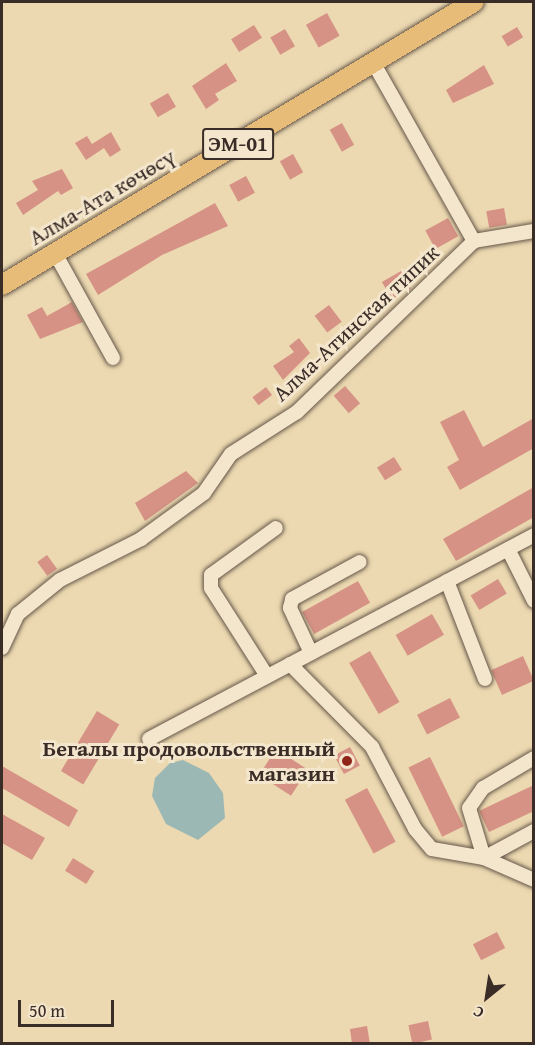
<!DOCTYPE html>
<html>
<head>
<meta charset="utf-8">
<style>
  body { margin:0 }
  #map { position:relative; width:535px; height:1045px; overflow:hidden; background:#ecd9b1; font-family:"Gentium Book Plus",serif }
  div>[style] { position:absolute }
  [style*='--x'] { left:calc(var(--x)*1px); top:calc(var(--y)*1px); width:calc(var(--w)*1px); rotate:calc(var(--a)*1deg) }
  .water>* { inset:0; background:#9cb8b5 }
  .building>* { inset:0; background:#d69284; transform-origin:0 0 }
  .roads { filter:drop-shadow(0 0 2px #66574a) drop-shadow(0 0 2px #66574a) }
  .minor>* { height:14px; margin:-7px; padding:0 7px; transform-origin:7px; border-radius:7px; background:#f3e6cc }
  .highway>* { height:20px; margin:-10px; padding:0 10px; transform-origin:10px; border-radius:10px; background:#e6bc78 }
  .dots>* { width:16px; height:16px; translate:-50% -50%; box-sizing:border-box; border:3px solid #f3e6cc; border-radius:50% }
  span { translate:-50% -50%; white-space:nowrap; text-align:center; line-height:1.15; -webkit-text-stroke:6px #f3e6cc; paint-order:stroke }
  .shield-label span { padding:2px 4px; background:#f3e6cc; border:2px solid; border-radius:4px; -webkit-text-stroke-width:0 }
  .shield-label { font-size:21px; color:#3a2c27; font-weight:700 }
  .street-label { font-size:22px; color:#3a2c27 }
  .poi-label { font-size:22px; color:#3a2c27; font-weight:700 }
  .right { translate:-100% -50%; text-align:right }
  .frame { position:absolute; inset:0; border:3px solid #3a2c27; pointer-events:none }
  .north { position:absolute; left:457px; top:967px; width:60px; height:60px; -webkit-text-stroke:4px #f3e6cc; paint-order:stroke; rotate:210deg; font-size:16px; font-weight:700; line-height:24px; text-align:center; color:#3a2c27 }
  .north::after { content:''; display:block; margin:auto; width:21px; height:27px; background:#3a2c27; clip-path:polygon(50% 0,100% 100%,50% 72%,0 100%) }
  .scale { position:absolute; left:18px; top:1000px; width:96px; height:27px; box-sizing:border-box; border:3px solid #3a2c27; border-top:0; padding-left:8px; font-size:18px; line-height:21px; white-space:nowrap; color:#3a2c27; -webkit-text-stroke:4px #f3e6cc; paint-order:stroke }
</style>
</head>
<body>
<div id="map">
  <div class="water">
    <div style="clip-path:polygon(183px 760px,209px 773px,223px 793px,225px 818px,198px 840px,166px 824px,152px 796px,155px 778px,170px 763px)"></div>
  </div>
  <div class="building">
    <div style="left:327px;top:13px;width:26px;height:24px;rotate:61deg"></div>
    <div style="left:254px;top:25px;width:15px;height:27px;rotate:58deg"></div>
    <div style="left:517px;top:27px;width:12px;height:18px;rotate:59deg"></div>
    <div style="left:285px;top:29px;width:20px;height:17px;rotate:60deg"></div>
    <div style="clip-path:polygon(226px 63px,237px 81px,215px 94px,219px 100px,206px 109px,192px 86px)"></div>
    <div style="clip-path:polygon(484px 65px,494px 84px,453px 103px,446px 90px)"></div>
    <div style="left:168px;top:93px;width:16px;height:21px;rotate:60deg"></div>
    <div style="left:342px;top:123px;width:25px;height:14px;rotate:61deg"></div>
    <div style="clip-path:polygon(111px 132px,121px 150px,110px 157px,104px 148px,86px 160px,75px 143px,87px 136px,92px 144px)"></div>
    <div style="left:293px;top:154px;width:21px;height:15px;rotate:61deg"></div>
    <div style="clip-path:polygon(62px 169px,73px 188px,61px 195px,58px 191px,23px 215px,16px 203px,38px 190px,32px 181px)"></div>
    <div style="left:246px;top:176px;width:19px;height:19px;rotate:62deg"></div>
    <div style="clip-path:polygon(215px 203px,228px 226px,162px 255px,98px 295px,86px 274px)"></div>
    <div style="left:504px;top:208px;width:17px;height:18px;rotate:80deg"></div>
    <div style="left:448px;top:218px;width:21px;height:26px;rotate:61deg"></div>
    <div style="left:401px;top:271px;width:20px;height:22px;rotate:60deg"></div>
    <div style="clip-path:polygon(72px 302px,83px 322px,40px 339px,27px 315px,42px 307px,47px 316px)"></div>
    <div style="left:329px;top:305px;width:21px;height:18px;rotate:53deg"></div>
    <div style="clip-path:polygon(299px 338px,310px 353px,283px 380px,273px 366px,294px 352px,289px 346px)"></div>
    <div style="left:345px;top:386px;width:23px;height:15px;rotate:49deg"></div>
    <div style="left:266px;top:387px;width:10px;height:17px;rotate:53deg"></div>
    <div style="clip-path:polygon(464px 410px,483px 447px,534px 418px,534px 448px,460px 490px,447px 467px,459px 460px,440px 422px)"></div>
    <div style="left:394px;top:457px;width:15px;height:20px;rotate:58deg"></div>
    <div style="clip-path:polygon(186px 471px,198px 483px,145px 521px,135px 503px)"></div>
    <div style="clip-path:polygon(534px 487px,534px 517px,456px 561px,443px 539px)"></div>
    <div style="left:47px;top:555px;width:17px;height:12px;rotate:54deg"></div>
    <div style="left:498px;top:579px;width:17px;height:32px;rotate:59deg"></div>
    <div style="left:358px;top:581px;width:25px;height:64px;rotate:61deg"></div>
    <div style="left:432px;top:614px;width:24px;height:42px;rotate:60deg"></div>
    <div style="left:370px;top:651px;width:59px;height:24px;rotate:60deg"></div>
    <div style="left:523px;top:656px;width:27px;height:35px;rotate:66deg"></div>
    <div style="left:450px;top:698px;width:22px;height:37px;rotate:63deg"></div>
    <div style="left:97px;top:711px;width:26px;height:70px;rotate:31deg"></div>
    <div style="left:350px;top:747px;width:21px;height:18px;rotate:62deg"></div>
    <div style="left:276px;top:749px;width:38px;height:31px;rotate:33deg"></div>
    <div style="left:430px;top:757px;width:77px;height:24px;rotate:64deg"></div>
    <div style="clip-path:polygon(2px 766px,78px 810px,69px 827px,2px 788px)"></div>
    <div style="clip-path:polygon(534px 785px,534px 811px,489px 832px,479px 811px)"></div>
    <div style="left:367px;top:788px;width:61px;height:25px;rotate:62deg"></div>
    <div style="clip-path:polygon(2px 814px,45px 838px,32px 860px,2px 843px)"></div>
    <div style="left:73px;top:858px;width:25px;height:15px;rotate:32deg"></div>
    <div style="left:497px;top:932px;width:18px;height:27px;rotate:63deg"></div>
    <div style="left:428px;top:1021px;width:19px;height:20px;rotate:78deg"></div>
    <div style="clip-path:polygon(367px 1026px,370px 1044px,352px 1044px,350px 1029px)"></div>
  </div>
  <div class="roads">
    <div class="minor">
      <div style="--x:373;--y:62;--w:206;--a:60.6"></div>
      <div style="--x:55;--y:253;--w:120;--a:61.1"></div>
      <div style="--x:508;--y:549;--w:58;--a:63.4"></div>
      <div style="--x:447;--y:581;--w:105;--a:68.8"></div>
      <div style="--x:2;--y:648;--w:38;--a:-65"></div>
      <div style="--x:18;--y:614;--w:54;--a:-39"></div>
      <div style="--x:60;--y:580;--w:91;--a:-26.8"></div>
      <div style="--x:141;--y:539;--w:78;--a:-36.1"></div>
      <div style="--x:204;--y:493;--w:47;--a:-55.3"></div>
      <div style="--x:231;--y:454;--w:78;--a:-32.5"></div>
      <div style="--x:297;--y:412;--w:246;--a:-44"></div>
      <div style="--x:474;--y:241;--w:61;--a:-9.5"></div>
      <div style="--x:311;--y:653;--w:50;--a:-115"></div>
      <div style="--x:290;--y:608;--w:9;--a:-77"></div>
      <div style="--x:292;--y:599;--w:77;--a:-28.6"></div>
      <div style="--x:290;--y:664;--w:117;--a:45.3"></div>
      <div style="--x:372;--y:747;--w:93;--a:62.3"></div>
      <div style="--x:415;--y:829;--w:26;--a:50"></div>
      <div style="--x:432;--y:849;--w:53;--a:9.8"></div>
      <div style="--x:484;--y:858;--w:57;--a:-28.4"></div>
      <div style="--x:267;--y:676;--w:104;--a:-122.5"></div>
      <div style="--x:211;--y:588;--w:13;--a:-90"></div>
      <div style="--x:211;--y:575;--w:80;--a:-35.9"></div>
      <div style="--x:149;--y:739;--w:436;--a:-27.9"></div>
      <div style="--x:534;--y:758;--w:59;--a:149.5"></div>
      <div style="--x:483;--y:788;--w:24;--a:125"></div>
      <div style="--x:469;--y:808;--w:52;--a:73.3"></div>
      <div style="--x:484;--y:858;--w:55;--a:23.7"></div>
    </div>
    <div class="highway">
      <div style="--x:2;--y:285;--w:550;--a:-30.95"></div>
    </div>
  </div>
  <div class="dots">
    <div style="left:347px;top:761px;background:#8f2418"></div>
  </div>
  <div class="shield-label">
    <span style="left:238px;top:144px">ЭМ-01</span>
  </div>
  <div class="street-label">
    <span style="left:102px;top:197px;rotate:-31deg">Алма-Ата көчөсү</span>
    <span style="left:356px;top:323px;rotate:-43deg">Алма-Атинская типик</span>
  </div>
  <div class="poi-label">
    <span class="right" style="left:335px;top:761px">Бегалы продовольственный<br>магазин</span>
  </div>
  <div class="frame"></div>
  <div class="north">С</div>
  <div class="scale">50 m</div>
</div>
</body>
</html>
